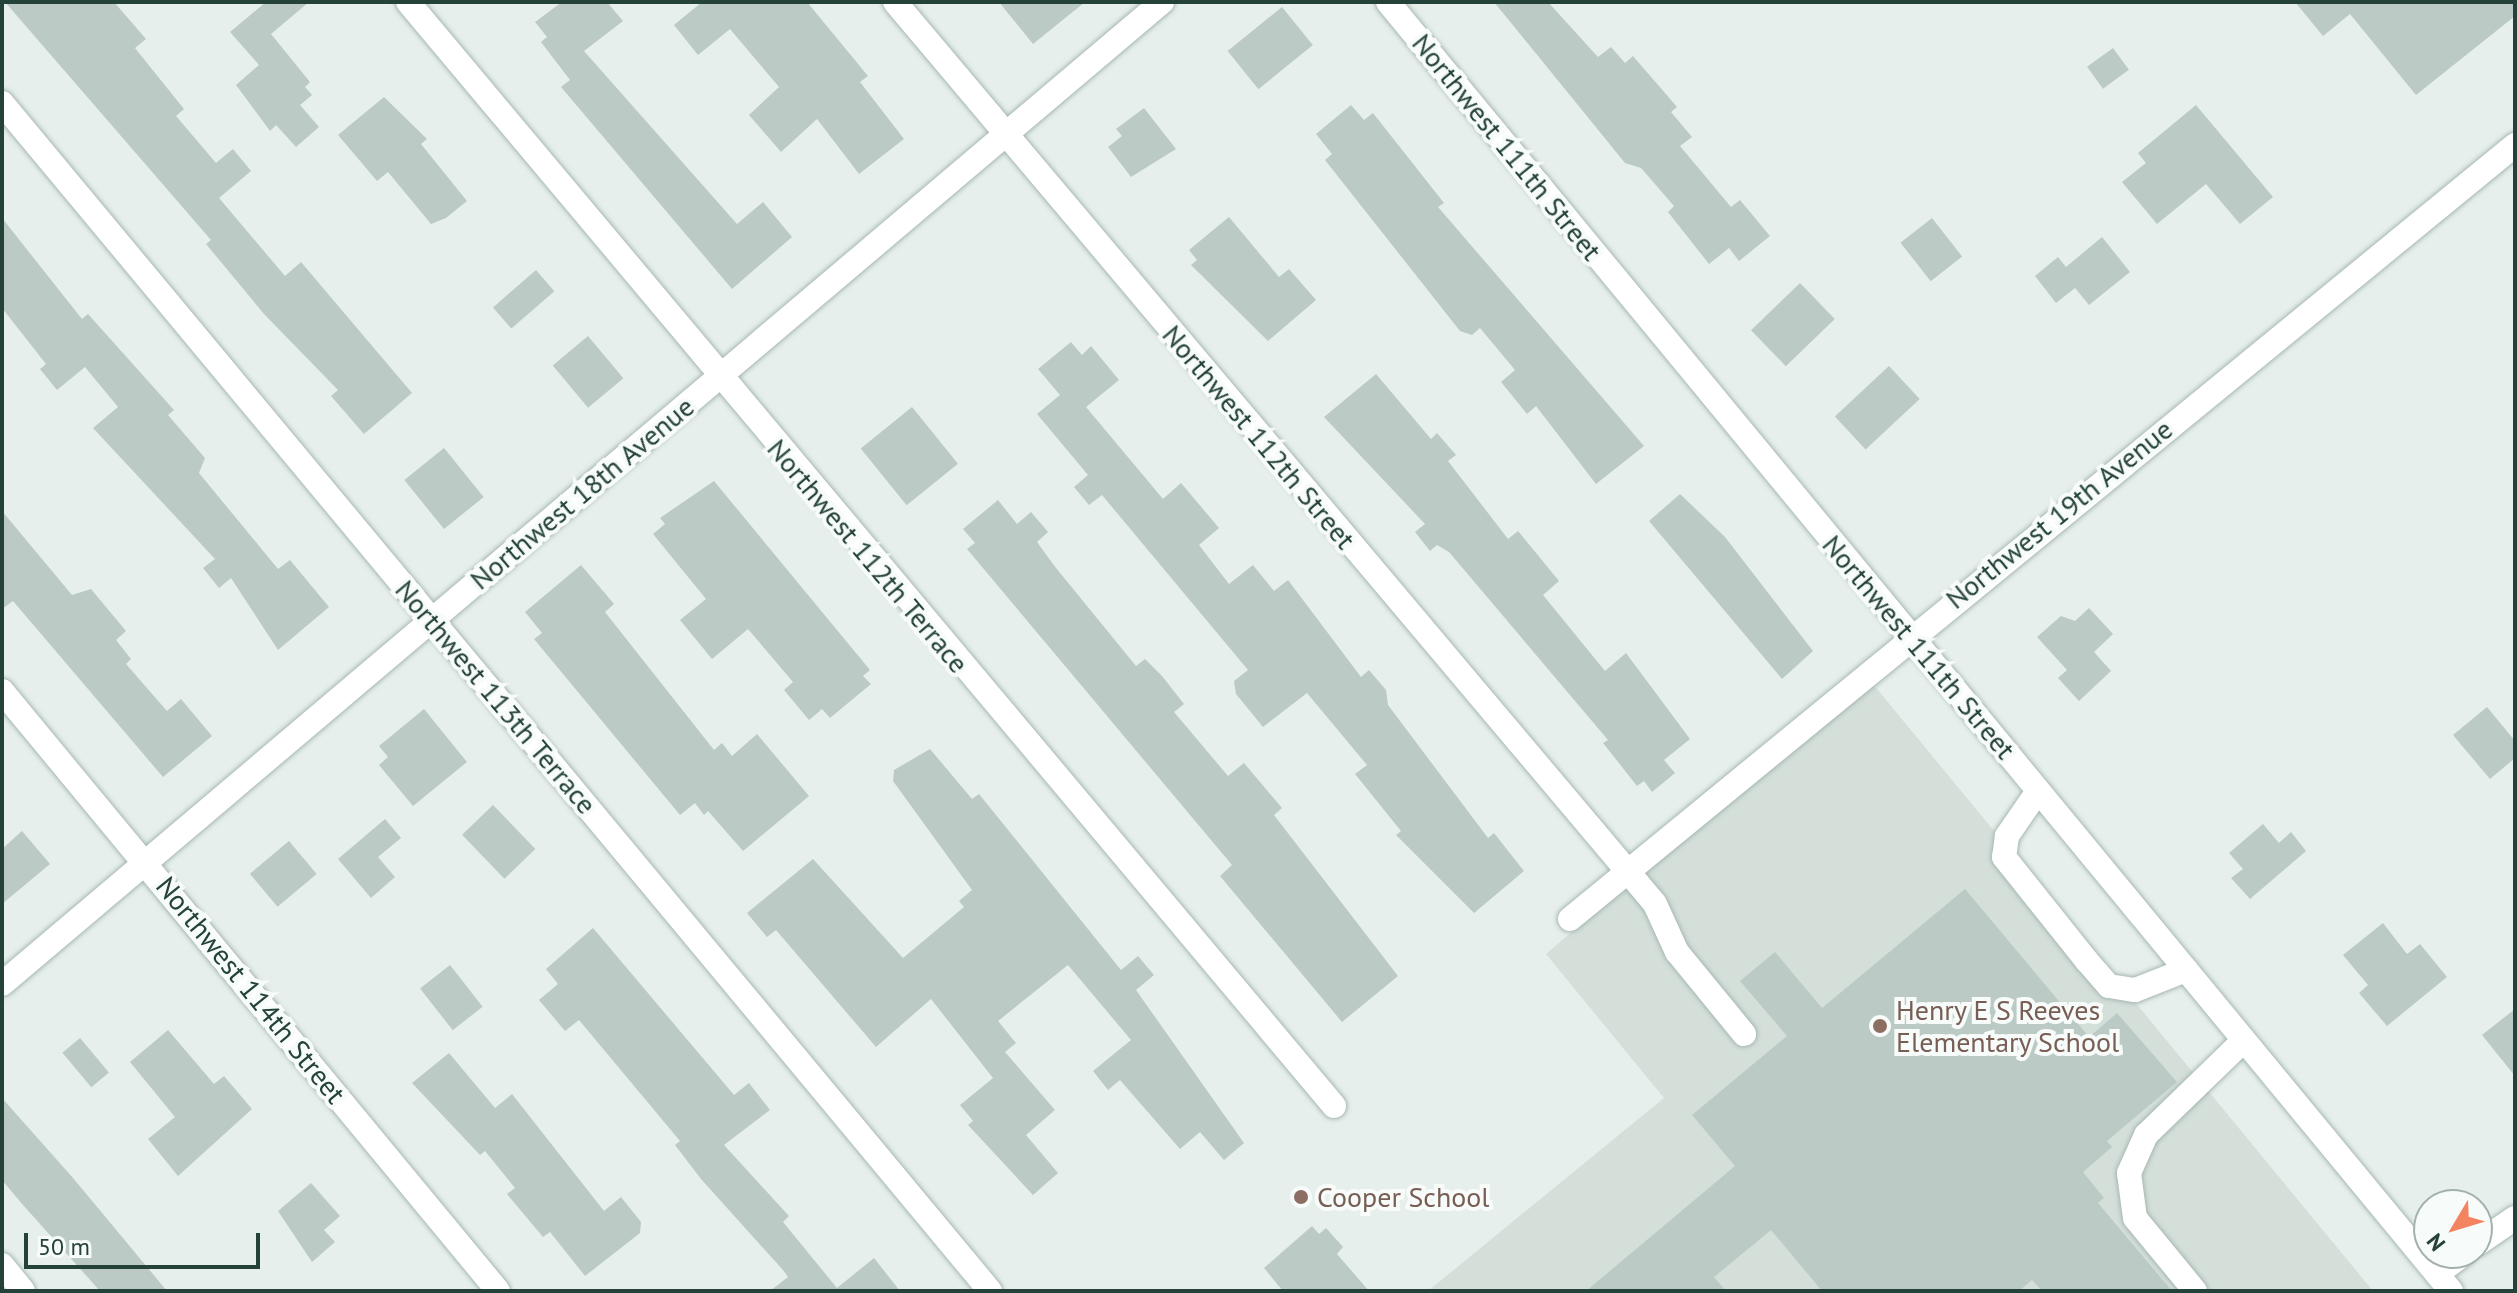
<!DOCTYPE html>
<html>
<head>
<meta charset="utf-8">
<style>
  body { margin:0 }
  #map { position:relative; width:2517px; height:1293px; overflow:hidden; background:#e6efeb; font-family:"PT Sans",sans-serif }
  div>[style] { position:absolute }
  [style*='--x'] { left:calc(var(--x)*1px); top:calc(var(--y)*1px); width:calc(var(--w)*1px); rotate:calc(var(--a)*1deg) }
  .built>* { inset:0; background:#d4dfda }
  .building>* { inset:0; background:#bbcac4; transform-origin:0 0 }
  .roads { filter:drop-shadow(0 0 2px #a8b8b2) drop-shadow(0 0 2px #a8b8b2) }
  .minor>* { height:24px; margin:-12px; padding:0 12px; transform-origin:12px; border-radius:12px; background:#fff }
  .dots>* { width:22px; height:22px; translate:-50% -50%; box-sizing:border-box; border:4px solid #f7fbf9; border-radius:50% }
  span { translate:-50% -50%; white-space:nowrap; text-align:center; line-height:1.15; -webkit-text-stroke:8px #f7fbf9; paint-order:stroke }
  .street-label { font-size:28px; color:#24423a }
  .education-label { font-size:28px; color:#785e54 }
  .left { translate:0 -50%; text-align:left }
  .frame { position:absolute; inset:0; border:4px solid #24423a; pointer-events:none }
  .north { position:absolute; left:2413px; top:1189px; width:80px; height:80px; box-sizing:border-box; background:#f7fbf9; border:2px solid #a3b1ad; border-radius:50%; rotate:232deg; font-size:22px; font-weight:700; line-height:32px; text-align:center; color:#24423a }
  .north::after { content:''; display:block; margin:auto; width:28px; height:36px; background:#f4845f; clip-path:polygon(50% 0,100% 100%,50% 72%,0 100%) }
  .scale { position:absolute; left:24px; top:1233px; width:236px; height:36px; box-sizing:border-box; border:4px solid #24423a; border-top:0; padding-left:10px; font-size:24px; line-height:28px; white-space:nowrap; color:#24423a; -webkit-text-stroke:6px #f7fbf9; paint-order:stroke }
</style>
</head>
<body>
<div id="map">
  <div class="built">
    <div style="clip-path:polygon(1868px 678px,2373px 1291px,1428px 1291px,1664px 1098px,1546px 954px)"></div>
  </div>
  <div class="building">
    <div style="clip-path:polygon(5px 2px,114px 2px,146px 39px,135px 48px,184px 109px,176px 116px,216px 163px,233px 149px,251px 171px,219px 198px,285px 276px,301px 262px,412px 393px,364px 434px,331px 396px,338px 390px,264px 314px,206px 244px,211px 240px)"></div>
    <div style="clip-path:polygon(266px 2px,309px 2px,271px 34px,310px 82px,305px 87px,312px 95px,300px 105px,319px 127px,296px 147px,276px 125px,270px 131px,236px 85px,259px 65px,230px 32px)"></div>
    <div style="clip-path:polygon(562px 2px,607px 2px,623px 21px,584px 51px,737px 224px,763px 202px,792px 237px,732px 289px,561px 87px,570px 80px,541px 42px,547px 37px,535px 22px)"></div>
    <div style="clip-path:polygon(702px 2px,807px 2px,868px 76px,860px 82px,904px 139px,859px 174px,817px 119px,781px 152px,749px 115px,779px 87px,730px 29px,698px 55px,674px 25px)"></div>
    <div style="clip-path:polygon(999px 2px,1085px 2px,1033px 44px)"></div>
    <div style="clip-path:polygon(1494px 2px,1548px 2px,1598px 57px,1611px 47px,1625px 63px,1633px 56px,1677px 107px,1671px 112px,1692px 137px,1680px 146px,1731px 207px,1740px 200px,1770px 236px,1739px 261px,1729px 248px,1709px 264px,1668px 212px,1674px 206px,1641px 168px,1625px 163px)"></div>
    <div style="clip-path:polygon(2295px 2px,2515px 2px,2515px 16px,2416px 95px,2350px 14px,2323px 36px)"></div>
    <div style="left:1282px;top:7px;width:49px;height:70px;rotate:51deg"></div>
    <div style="left:2113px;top:48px;width:27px;height:32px;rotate:54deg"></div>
    <div style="clip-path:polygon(384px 97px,427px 139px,421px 144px,467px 201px,446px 218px,431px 224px,388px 172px,377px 181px,338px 135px)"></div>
    <div style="clip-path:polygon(1351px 105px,1364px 120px,1373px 113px,1444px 203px,1438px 207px,1644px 446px,1596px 484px,1536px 406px,1527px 414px,1501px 382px,1515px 370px,1480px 328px,1472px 335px,1460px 331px,1325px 160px,1332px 154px,1316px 134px)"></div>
    <div style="clip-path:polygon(2196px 105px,2273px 197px,2240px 224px,2206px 184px,2157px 224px,2122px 182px,2146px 163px,2138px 153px)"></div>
    <div style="clip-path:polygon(1144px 108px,1176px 149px,1131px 177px,1108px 147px,1122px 136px,1116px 129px)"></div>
    <div style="clip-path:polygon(1229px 217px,1279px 277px,1289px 269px,1316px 300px,1268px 341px,1191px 265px,1197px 260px,1189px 250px)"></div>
    <div style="clip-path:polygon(2px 218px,82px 319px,88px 314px,174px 410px,168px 415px,205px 458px,199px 473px,278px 569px,290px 560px,329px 607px,278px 650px,231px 578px,219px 588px,203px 568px,215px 559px,93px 428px,118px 407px,85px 367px,57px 390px,40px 369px,46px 364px,2px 308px)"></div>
    <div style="left:1932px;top:218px;width:49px;height:40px;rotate:52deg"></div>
    <div style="clip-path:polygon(2102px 237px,2130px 272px,2089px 305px,2075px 288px,2056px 303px,2035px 276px,2058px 257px,2066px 267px)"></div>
    <div style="left:536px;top:270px;width:28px;height:57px;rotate:49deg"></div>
    <div style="left:1800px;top:283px;width:50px;height:68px;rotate:46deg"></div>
    <div style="left:588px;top:336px;width:55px;height:46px;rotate:50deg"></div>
    <div style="clip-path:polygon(1071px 342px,1082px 355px,1091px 346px,1119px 380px,1086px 407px,1163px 499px,1181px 483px,1219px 528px,1199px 545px,1229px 584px,1253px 565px,1274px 591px,1288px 580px,1361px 677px,1369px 670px,1386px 690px,1388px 705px,1488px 838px,1494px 833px,1524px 871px,1474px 913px,1396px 835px,1401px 831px,1355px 774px,1367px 765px,1307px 693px,1263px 727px,1236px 694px,1234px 681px,1248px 670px,1102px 495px,1089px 505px,1074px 487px,1088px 475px,1037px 414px,1060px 395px,1038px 369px)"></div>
    <div style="left:1889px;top:366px;width:45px;height:74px;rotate:47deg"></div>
    <div style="clip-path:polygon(1376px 374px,1431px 439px,1437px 433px,1456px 455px,1448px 461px,1508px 539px,1518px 531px,1559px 581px,1543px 595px,1605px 671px,1626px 653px,1690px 739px,1664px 760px,1675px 773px,1652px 792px,1644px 781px,1637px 786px,1603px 743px,1608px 740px,1449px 552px,1437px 545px,1430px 551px,1415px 532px,1425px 524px,1324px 417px)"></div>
    <div style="left:912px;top:407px;width:73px;height:66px;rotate:51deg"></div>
    <div style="left:444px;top:448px;width:63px;height:51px;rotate:51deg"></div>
    <div style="clip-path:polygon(714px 481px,870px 670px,863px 676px,871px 684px,830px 718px,822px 709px,809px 720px,784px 690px,793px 682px,748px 629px,712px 659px,680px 620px,706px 599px,653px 534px,665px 524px,660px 518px)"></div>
    <div style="clip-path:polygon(1680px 494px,1725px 537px,1813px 651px,1782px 679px,1649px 521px)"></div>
    <div style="clip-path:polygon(998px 500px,1017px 524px,1031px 512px,1048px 532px,1037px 542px,1056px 568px,1136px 666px,1145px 659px,1162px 676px,1184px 704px,1174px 712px,1228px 776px,1244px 763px,1282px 808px,1274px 815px,1398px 976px,1342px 1022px,1220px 876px,1232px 865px,967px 549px,975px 543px,963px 529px)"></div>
    <div style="clip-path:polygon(2px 511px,72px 595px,91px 589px,126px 631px,116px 640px,131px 659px,126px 664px,167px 711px,181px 699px,212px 736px,163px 777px,13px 601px,2px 609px)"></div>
    <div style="clip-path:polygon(581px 565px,614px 604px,605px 612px,714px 750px,722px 743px,732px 756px,757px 734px,809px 796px,743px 851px,708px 811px,704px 815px,695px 803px,680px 815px,534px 639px,542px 633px,525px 612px)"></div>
    <div style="clip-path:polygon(2089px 608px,2113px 634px,2094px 652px,2111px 671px,2079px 701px,2058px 678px,2067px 670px,2037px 637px,2061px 616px,2075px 621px)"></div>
    <div style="clip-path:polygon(2487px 707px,2515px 741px,2515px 758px,2490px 779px,2453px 735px)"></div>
    <div style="clip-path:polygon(424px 709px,467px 762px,413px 806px,379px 765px,388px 757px,379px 746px)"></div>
    <div style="clip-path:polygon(930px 749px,972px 799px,979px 794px,1121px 970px,1138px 956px,1154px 975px,1136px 990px,1244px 1143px,1224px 1160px,1200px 1132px,1180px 1149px,1120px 1080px,1108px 1090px,1093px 1071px,1131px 1040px,1068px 965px,998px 1021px,1016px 1043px,1005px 1052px,1055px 1110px,1026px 1135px,1058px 1173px,1033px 1195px,968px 1125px,973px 1121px,960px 1105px,993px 1078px,931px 999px,876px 1047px,776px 930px,767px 937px,747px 913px,813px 859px,903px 958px,964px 907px,959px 901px,972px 890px,893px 781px,894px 770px)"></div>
    <div style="left:493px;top:805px;width:61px;height:43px;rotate:46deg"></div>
    <div style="clip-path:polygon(385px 819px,401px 838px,378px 857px,395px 877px,371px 898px,338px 859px)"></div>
    <div style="clip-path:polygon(2263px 824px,2279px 843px,2291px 832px,2306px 851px,2250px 899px,2231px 878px,2243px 869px,2229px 853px)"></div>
    <div style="clip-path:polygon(22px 831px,50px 864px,2px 904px,2px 849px)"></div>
    <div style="left:289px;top:841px;width:43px;height:51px;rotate:50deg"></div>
    <div style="clip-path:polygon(1965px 889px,2089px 1037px,2117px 1013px,2177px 1082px,2107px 1141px,2112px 1147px,2083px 1172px,2104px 1198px,2098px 1203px,2172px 1291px,2042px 1291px,2032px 1280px,2019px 1291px,1822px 1291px,1771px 1230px,1714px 1277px,1726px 1291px,1586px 1291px,1735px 1166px,1692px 1115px,1787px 1036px,1740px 981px,1775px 952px,1822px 1008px)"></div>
    <div style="clip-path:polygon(2383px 923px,2407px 954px,2420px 944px,2447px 977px,2387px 1026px,2359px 993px,2368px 985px,2343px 955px)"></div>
    <div style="clip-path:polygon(593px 928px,734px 1095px,749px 1083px,770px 1110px,724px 1145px,789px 1216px,783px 1222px,837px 1288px,874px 1258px,900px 1291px,770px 1291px,788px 1277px,783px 1270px,701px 1179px,675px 1145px,680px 1141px,579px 1020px,565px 1031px,539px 1000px,558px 984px,546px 969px)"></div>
    <div style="left:450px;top:965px;width:53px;height:38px;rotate:52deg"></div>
    <div style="clip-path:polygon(2515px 1009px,2515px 1076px,2482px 1035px)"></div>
    <div style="clip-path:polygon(168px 1030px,214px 1084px,224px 1076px,252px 1109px,178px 1176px,148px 1139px,175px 1117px,130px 1062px)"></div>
    <div style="left:80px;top:1038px;width:45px;height:23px;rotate:50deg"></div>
    <div style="clip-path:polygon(449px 1053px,495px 1108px,512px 1094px,604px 1211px,621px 1197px,641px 1222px,640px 1233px,585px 1276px,550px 1232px,543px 1237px,507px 1194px,515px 1188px,485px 1151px,480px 1155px,412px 1083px)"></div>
    <div style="clip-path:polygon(2px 1098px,73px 1178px,167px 1291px,100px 1291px,23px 1205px,2px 1180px)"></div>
    <div style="clip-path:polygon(311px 1183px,340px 1216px,324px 1230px,335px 1242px,312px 1262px,278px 1211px)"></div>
    <div style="clip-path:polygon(1312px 1226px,1319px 1234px,1326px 1228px,1343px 1247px,1337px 1254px,1369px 1291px,1283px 1291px,1264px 1268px)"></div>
  </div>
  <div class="roads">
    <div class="minor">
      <div style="--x:408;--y:2;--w:1441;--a:50.01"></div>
      <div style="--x:895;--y:2;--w:1179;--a:49.88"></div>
      <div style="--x:1655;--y:904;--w:53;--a:65.4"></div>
      <div style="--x:1677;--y:952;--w:106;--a:50.7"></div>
      <div style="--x:1388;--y:2;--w:1671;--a:50.49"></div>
      <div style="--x:2;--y:103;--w:1545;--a:50.25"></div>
      <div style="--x:2;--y:691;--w:778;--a:50.42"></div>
      <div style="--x:2038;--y:791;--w:55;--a:124.6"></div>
      <div style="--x:2007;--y:836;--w:21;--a:98"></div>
      <div style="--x:2004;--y:857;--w:133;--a:51.4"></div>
      <div style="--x:2087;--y:961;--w:33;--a:49"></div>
      <div style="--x:2109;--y:986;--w:26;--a:9"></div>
      <div style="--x:2135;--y:990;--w:55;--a:-21.4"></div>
      <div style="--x:1570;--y:919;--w:1222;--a:-39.32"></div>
      <div style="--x:2;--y:984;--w:1520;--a:-40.25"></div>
      <div style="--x:2477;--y:1244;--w:46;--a:-34.4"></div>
      <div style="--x:2;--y:1265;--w:33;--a:51"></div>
      <div style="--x:2437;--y:1274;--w:35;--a:-37"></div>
      <div style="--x:2195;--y:1291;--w:94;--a:-129.4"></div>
      <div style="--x:2135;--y:1218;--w:45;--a:-97.6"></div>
      <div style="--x:2129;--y:1173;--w:42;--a:-65.9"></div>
      <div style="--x:2146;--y:1135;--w:136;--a:-44.1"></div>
    </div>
  </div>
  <div class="dots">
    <div style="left:1880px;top:1026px;background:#8d6e63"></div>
    <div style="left:1301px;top:1197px;background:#8d6e63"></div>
  </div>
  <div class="street-label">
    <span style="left:1507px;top:147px;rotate:51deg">Northwest 111th Street</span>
    <span style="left:1259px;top:437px;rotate:50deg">Northwest 112th Street</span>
    <span style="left:582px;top:493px;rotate:-40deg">Northwest 18th Avenue</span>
    <span style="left:2059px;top:514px;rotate:-39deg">Northwest 19th Avenue</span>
    <span style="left:868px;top:556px;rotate:50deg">Northwest 112th Terrace</span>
    <span style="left:1919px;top:647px;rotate:50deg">Northwest 111th Street</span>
    <span style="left:496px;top:697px;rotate:50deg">Northwest 113th Terrace</span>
    <span style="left:251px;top:990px;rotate:51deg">Northwest 114th Street</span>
  </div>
  <div class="education-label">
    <span class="left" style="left:1896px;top:1026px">Henry E S Reeves<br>Elementary School</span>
    <span class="left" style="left:1317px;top:1197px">Cooper School</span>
  </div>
  <div class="frame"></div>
  <div class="north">N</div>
  <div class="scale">50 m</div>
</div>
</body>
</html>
